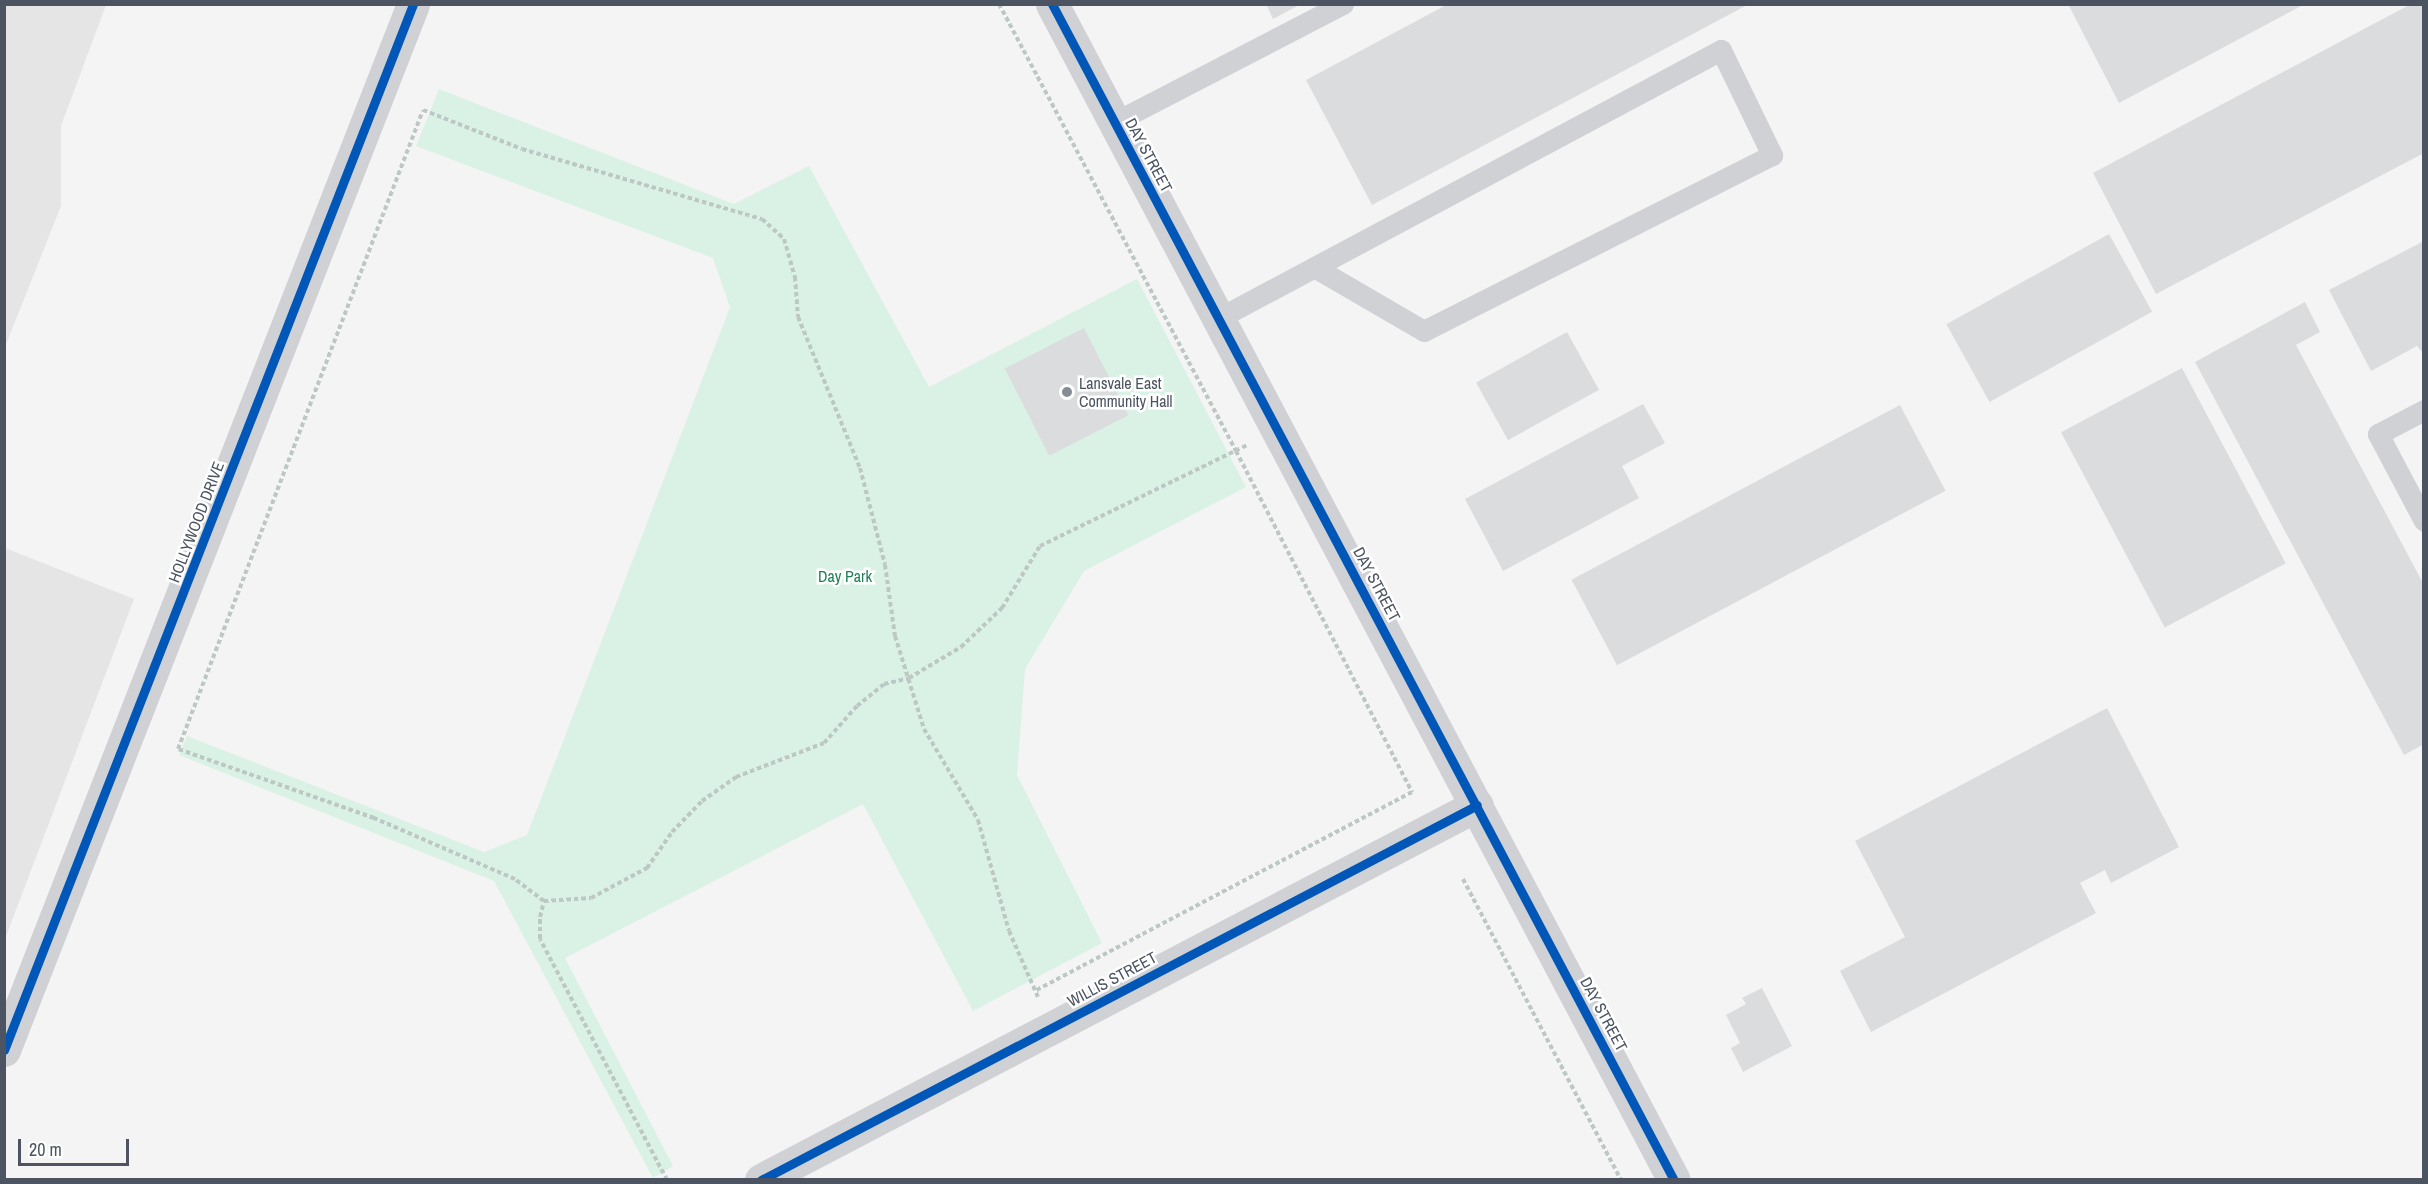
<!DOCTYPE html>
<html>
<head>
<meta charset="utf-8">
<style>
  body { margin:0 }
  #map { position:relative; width:2428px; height:1184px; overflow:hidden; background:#f4f4f4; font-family:"Archivo Narrow",sans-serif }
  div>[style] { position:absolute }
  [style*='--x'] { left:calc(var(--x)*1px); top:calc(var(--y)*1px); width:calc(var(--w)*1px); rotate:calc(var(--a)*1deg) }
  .education>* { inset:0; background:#e6e5e6 }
  .green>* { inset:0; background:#daf1e6 }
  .building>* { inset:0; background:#dbdcde; transform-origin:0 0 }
  .path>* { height:4px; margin-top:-2px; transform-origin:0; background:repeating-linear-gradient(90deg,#bdc8c5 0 4.5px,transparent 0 7.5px) }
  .service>* { height:21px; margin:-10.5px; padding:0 10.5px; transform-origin:10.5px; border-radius:10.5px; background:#cfd1d4 }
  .minor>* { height:33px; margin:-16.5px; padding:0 16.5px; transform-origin:16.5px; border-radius:16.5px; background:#cfd1d4 }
  .tertiary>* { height:33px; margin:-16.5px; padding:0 16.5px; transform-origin:16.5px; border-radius:16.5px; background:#cfd1d4 }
  .cycleway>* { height:9px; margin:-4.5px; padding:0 4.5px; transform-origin:4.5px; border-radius:4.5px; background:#0057b8 }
  .dots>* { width:16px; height:16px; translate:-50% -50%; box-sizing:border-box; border:3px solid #fff; border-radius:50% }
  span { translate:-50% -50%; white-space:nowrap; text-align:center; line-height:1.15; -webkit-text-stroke:5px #fff; paint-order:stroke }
  .street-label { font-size:16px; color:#4b5460 }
  .poi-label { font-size:16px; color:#4b5460 }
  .left { translate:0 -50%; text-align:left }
  .park-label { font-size:16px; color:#1d8059 }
  .frame { position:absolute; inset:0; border:6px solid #4b5460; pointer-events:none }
  .scale { position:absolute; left:18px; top:1139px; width:111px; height:27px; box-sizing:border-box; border:3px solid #4b5460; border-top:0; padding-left:8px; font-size:18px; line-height:21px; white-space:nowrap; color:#4b5460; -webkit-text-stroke:4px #fff; paint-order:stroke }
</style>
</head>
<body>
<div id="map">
  <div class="education">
    <div style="clip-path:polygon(5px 4px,106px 5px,61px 126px,61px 206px,5px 347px)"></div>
    <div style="clip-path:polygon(5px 548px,134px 599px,5px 939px)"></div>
  </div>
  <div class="green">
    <div style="clip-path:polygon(439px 89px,734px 204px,809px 166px,929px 387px,1137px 279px,1246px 487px,1084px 571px,1025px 669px,1017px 775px,1102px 943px,973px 1011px,863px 804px,565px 958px,673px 1166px,653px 1178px,494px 881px,179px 755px,187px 736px,484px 852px,527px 835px,730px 307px,713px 258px,416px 146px)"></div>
  </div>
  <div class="building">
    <div style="clip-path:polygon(1266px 4px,1301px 4px,1273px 19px)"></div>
    <div style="clip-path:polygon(1448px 4px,1749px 4px,1372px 205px,1306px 80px)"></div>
    <div style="clip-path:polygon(2068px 4px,2305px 4px,2119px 103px)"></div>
    <div style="clip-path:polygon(2411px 4px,2424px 4px,2424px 153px,2156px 294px,2093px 173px)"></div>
    <div style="left:2109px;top:234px;width:89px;height:186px;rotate:61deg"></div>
    <div style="clip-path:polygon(2424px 241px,2424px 354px,2417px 346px,2371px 371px,2329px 290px)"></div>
    <div style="clip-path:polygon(2305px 302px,2320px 332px,2296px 345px,2424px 585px,2424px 744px,2404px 755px,2195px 362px)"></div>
    <div style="left:1084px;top:328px;width:98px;height:89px;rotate:63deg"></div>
    <div style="left:1567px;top:332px;width:66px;height:104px;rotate:61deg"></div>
    <div style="left:2182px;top:368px;width:221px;height:137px;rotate:62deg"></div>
    <div style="clip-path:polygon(1643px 404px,1665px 443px,1622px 466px,1639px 498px,1503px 571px,1465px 499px)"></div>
    <div style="left:1900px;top:405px;width:97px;height:372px;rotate:62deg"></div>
    <div style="clip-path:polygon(2107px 708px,2179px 847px,2111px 883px,2105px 870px,2080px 883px,2096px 913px,1871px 1032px,1840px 971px,1905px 937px,1855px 841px)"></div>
    <div style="clip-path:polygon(1762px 988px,1792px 1046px,1743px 1072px,1731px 1048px,1740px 1043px,1726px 1015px,1746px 1004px,1742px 998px)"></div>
  </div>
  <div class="path">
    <div style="--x:999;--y:4;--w:506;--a:62.07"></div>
    <div style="--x:1236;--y:451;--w:384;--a:62.7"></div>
    <div style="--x:1412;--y:792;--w:426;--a:152.2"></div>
    <div style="--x:1463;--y:879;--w:340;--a:62.3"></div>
    <div style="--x:544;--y:901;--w:47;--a:-3.7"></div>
    <div style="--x:591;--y:898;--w:64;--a:-28.2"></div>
    <div style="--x:647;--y:868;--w:44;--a:-55.2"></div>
    <div style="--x:672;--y:832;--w:43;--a:-45.9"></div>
    <div style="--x:702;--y:801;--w:42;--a:-35.2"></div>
    <div style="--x:736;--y:777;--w:94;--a:-21.1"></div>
    <div style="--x:824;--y:743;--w:50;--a:-48.3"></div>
    <div style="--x:857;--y:706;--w:35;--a:-39"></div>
    <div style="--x:884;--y:684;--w:26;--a:-13"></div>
    <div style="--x:909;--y:678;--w:61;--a:-30.8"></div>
    <div style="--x:961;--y:647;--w:57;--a:-43.6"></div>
    <div style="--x:1002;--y:608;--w:73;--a:-58.5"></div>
    <div style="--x:1040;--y:546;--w:230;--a:-26"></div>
    <div style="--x:667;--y:1180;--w:272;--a:-117.8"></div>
    <div style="--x:540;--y:939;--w:22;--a:-90"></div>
    <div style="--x:540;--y:917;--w:16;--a:-76"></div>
    <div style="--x:544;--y:901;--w:36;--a:-143"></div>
    <div style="--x:515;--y:879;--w:154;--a:-156.6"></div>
    <div style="--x:374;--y:818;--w:208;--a:-160.6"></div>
    <div style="--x:178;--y:749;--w:684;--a:-69.02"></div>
    <div style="--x:423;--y:110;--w:106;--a:21.5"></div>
    <div style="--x:522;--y:149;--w:250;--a:16.3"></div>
    <div style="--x:762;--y:219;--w:30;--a:42"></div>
    <div style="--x:784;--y:239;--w:40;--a:74"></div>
    <div style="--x:795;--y:277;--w:40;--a:85.7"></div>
    <div style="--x:798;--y:317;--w:163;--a:67.7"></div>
    <div style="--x:860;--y:468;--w:100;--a:75.5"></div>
    <div style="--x:885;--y:565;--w:72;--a:82"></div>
    <div style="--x:895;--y:636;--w:97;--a:72.7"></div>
    <div style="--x:924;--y:729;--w:106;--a:59.3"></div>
    <div style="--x:978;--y:820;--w:115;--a:74.4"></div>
    <div style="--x:1009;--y:931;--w:72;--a:66.3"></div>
  </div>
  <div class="service">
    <div style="--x:1115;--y:122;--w:257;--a:-27.4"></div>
    <div style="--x:1219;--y:318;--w:569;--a:-28.1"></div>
    <div style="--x:1721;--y:50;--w:117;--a:64.1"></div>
    <div style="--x:1772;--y:155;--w:390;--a:153.2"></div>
    <div style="--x:1424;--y:331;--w:127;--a:-149.8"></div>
    <div style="--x:2424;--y:410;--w:52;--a:152.4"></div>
    <div style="--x:2378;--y:434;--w:98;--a:62.1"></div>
  </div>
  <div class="minor">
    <div style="--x:4;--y:1050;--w:1123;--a:-68.64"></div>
    <div style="--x:761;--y:1180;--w:808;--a:-27.64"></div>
  </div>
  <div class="tertiary">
    <div style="--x:1052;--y:4;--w:1330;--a:62.13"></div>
  </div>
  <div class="cycleway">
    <div style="--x:1052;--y:4;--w:1330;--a:62.13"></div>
    <div style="--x:4;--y:1050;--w:1123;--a:-68.64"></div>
    <div style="--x:761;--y:1180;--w:808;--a:-27.64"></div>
  </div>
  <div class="dots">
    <div style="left:1067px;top:392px;background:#868c94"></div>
  </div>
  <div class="street-label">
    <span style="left:1149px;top:155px;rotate:62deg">DAY STREET</span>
    <span style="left:196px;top:522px;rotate:-69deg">HOLLYWOOD DRIVE</span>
    <span style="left:1377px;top:584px;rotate:62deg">DAY STREET</span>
    <span style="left:1112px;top:979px;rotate:-28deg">WILLIS STREET</span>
    <span style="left:1604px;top:1014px;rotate:62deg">DAY STREET</span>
  </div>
  <div class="poi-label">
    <span class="left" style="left:1079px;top:392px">Lansvale East<br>Community Hall</span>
  </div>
  <div class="park-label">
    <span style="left:845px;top:576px">Day Park</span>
  </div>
  <div class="frame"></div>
  <div class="scale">20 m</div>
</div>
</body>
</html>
